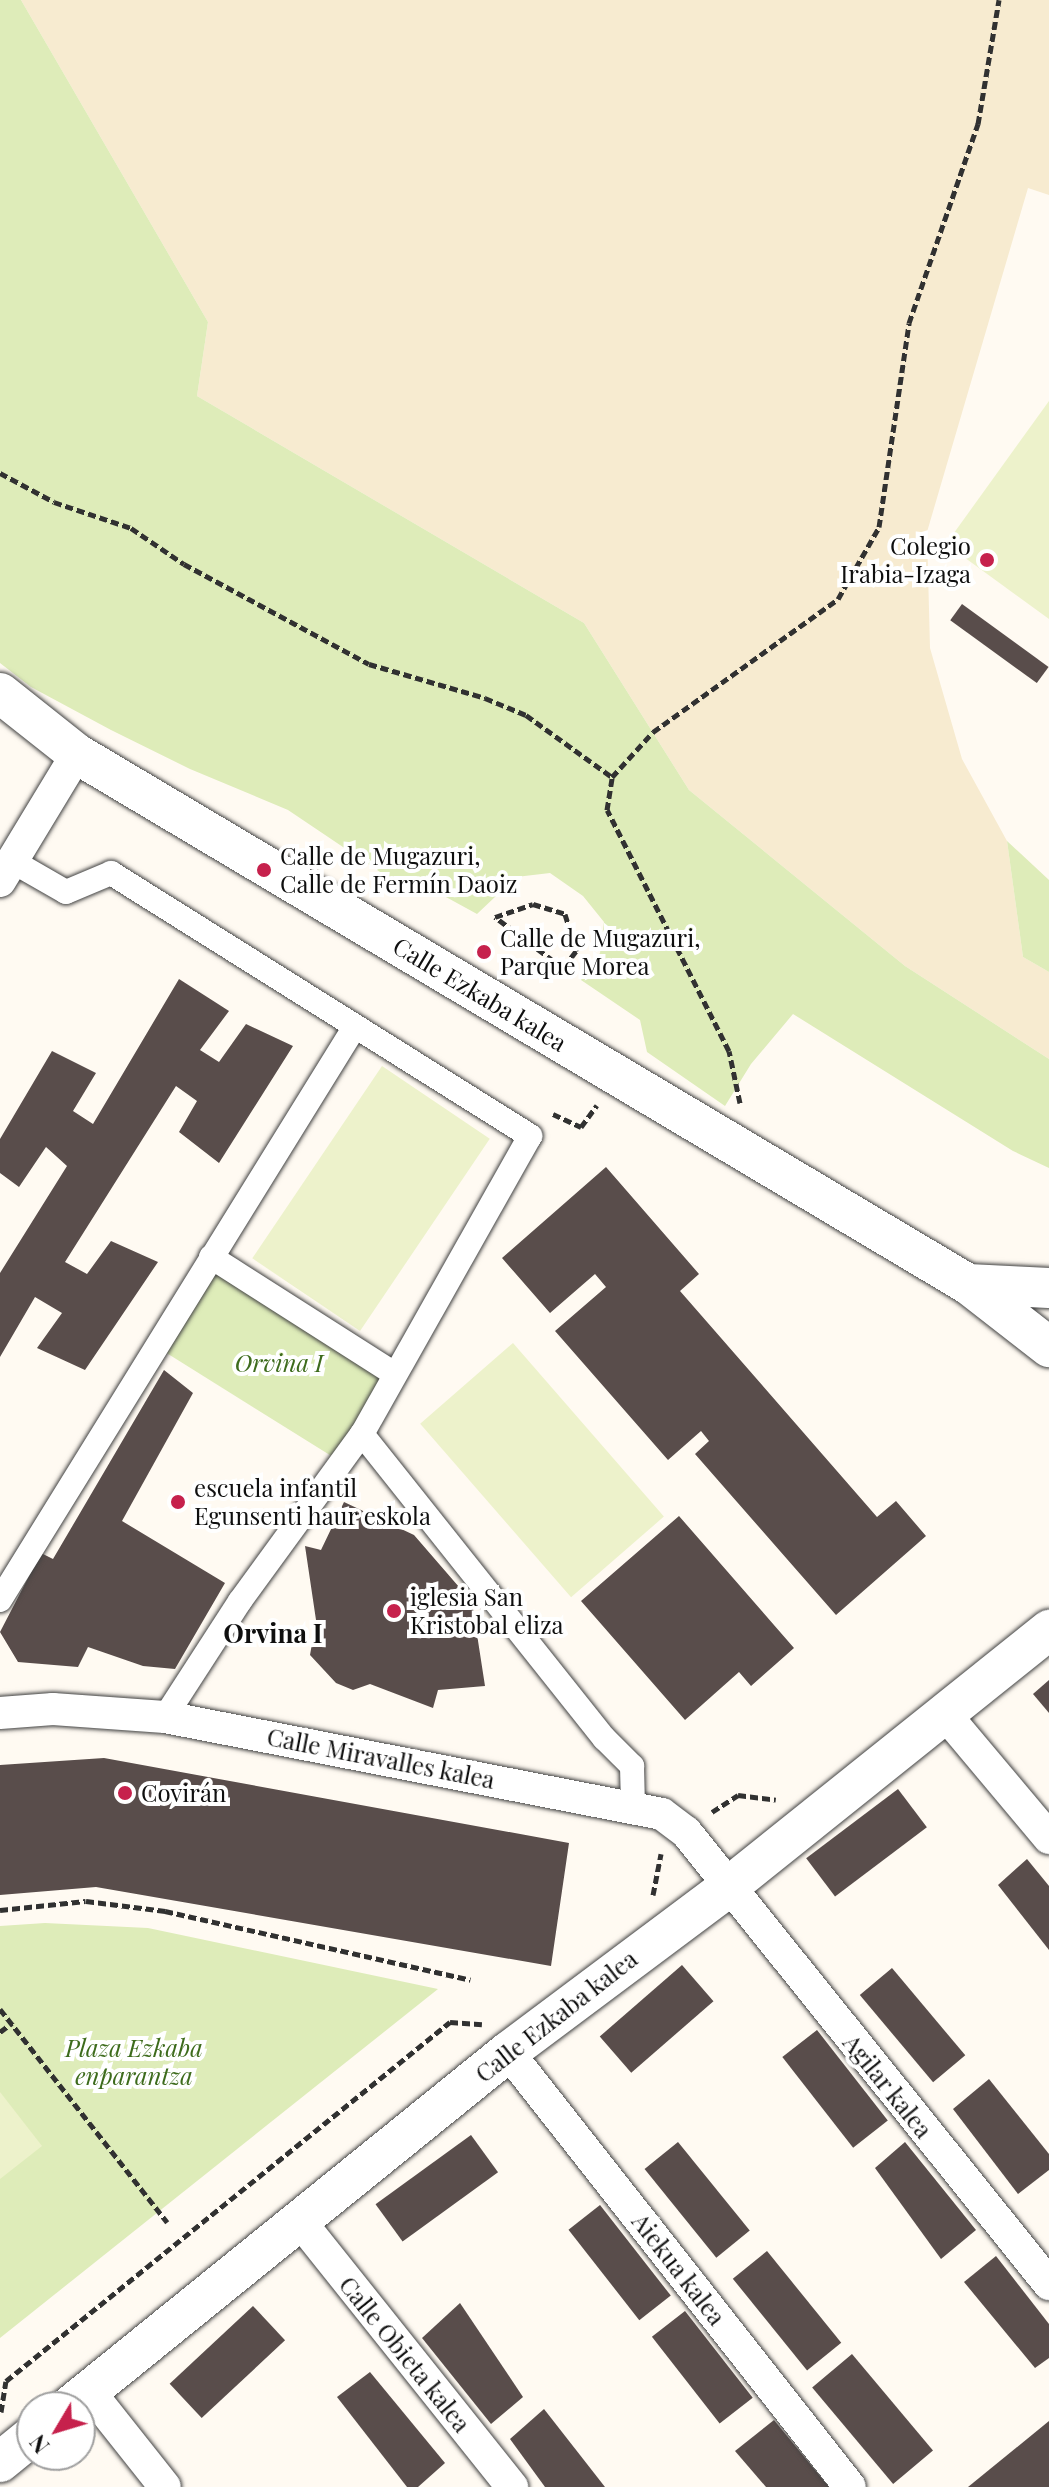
<!DOCTYPE html>
<html>
<head>
<meta charset="utf-8">
<style>
  body { margin:0 }
  #map { position:relative; width:1049px; height:2487px; overflow:hidden; background:#fffaf2; font-family:"Playfair Display",serif }
  div>[style] { position:absolute }
  [style*='--x'] { left:calc(var(--x)*1px); top:calc(var(--y)*1px); width:calc(var(--w)*1px); rotate:calc(var(--a)*1deg) }
  .farmland>* { inset:0; background:#f7ebd0 }
  .green>* { inset:0; background:#deecb9; transform-origin:0 0 }
  .pitch>* { inset:0; background:#edf2cb; transform-origin:0 0 }
  .building>* { inset:0; background:#594d4b; transform-origin:0 0 }
  .path>* { height:5px; margin-top:-2.5px; transform-origin:0; background:repeating-linear-gradient(90deg,#313131 0 8px,transparent 0 12px) }
  .roads { filter:drop-shadow(0 0 2px #424242) drop-shadow(0 0 2px #424242) }
  .pedestrian>* { height:24px; margin:-12px; padding:0 12px; transform-origin:12px; border-radius:12px; background:#fff }
  .minor>* { height:32px; margin:-16px; padding:0 16px; transform-origin:16px; border-radius:16px; background:#fff }
  .tertiary>* { height:40px; margin:-20px; padding:0 20px; transform-origin:20px; border-radius:20px; background:#fff }
  .dots>* { width:22px; height:22px; translate:-50% -50%; box-sizing:border-box; border:4px solid #fff; border-radius:50% }
  span { translate:-50% -50%; white-space:nowrap; text-align:center; line-height:1.15; -webkit-text-stroke:8px #fff; paint-order:stroke }
  .poi-label { font-size:24px; color:#0f0f0f }
  .right { translate:-100% -50%; text-align:right }
  .left { translate:0 -50%; text-align:left }
  .street-label { font-size:24px; color:#0f0f0f }
  .park-label { font-size:24px; color:#3d6b1c; font-style:italic }
  .neighbourhood-label { font-size:26px; color:#0f0f0f; font-weight:700 }
  .north { position:absolute; left:16px; top:2391px; width:80px; height:80px; box-sizing:border-box; background:#fff; border:2px solid #9f9f9f; border-radius:50%; rotate:232deg; font-size:22px; font-weight:700; line-height:32px; text-align:center; color:#0f0f0f }
  .north::after { content:''; display:block; margin:auto; width:28px; height:36px; background:#c6214c; clip-path:polygon(50% 0,100% 100%,50% 72%,0 100%) }
</style>
</head>
<body>
<div id="map">
  <div class="farmland">
    <div style="clip-path:polygon(21px 0,1049px 0,1049px 195px,1028px 188px,927px 532px,930px 648px,962px 759px,1007px 841px,1023px 957px,1049px 972px,1049px 1059px,905px 966px,689px 790px,584px 623px,197px 396px,208px 322px)"></div>
  </div>
  <div class="green">
    <div style="clip-path:polygon(0 0,21px 0,208px 322px,197px 396px,584px 623px,689px 790px,905px 966px,1049px 1059px,1049px 1168px,1013px 1151px,793px 1014px,751px 1064px,725px 1106px,647px 1052px,640px 1020px,581px 980px,600px 953px,604px 922px,583px 896px,550px 873px,516px 877px,477px 914px,424px 885px,389px 878px,288px 810px,190px 769px,111px 730px,31px 687px,0 663px)"></div>
    <div style="clip-path:polygon(1007px 841px,1049px 880px,1049px 972px,1023px 957px)"></div>
    <div style="left:211px;top:1257px;width:218px;height:105px;rotate:32deg"></div>
    <div style="clip-path:polygon(45px 1923px,148px 1928px,438px 1989px,0 2338px,0 1926px)"></div>
  </div>
  <div class="pitch">
    <div style="clip-path:polygon(1049px 401px,1049px 619px,946px 544px)"></div>
    <div style="left:382px;top:1066px;width:130px;height:232px;rotate:34deg"></div>
    <div style="left:513px;top:1343px;width:230px;height:123px;rotate:49deg"></div>
    <div style="clip-path:polygon(0 2092px,42px 2146px,0 2179px)"></div>
  </div>
  <div class="building">
    <div style="left:962px;top:604px;width:107px;height:20px;rotate:36deg"></div>
    <div style="clip-path:polygon(179px 979px,229px 1011px,200px 1050px,219px 1062px,246px 1024px,293px 1046px,219px 1163px,179px 1132px,197px 1101px,176px 1086px,65px 1262px,87px 1274px,111px 1241px,158px 1262px,85px 1370px,37px 1348px,62px 1313px,35px 1297px,0 1357px,0 1273px,67px 1166px,46px 1147px,19px 1187px,0 1173px,0 1139px,52px 1051px,96px 1073px,73px 1111px,93px 1124px)"></div>
    <div style="clip-path:polygon(606px 1167px,699px 1274px,680px 1291px,877px 1517px,896px 1501px,926px 1536px,836px 1615px,695px 1454px,709px 1441px,701px 1431px,668px 1460px,555px 1331px,606px 1287px,595px 1274px,550px 1313px,502px 1258px)"></div>
    <div style="clip-path:polygon(164px 1370px,193px 1393px,122px 1521px,225px 1583px,175px 1669px,143px 1666px,88px 1647px,78px 1667px,18px 1662px,0 1632px,41px 1553px,53px 1559px)"></div>
    <div style="clip-path:polygon(344px 1502px,414px 1535px,472px 1602px,485px 1686px,438px 1690px,433px 1708px,370px 1684px,353px 1690px,336px 1683px,310px 1655px,316px 1620px,305px 1546px,321px 1550px)"></div>
    <div style="clip-path:polygon(679px 1516px,794px 1648px,751px 1686px,739px 1672px,685px 1720px,581px 1601px)"></div>
    <div style="clip-path:polygon(1049px 1680px,1049px 1713px,1033px 1694px)"></div>
    <div style="clip-path:polygon(104px 1758px,569px 1843px,551px 1966px,96px 1887px,0 1895px,0 1765px)"></div>
    <div style="left:898px;top:1789px;width:48px;height:115px;rotate:53deg"></div>
    <div style="clip-path:polygon(1027px 1859px,1049px 1886px,1049px 1950px,998px 1885px)"></div>
    <div style="left:682px;top:1965px;width:48px;height:109px;rotate:49deg"></div>
    <div style="left:892px;top:1968px;width:114px;height:42px;rotate:50deg"></div>
    <div style="left:817px;top:2030px;width:115px;height:44px;rotate:52deg"></div>
    <div style="clip-path:polygon(989px 2079px,1049px 2154px,1049px 2170px,1018px 2194px,953px 2109px)"></div>
    <div style="left:471px;top:2135px;width:46px;height:118px;rotate:54deg"></div>
    <div style="left:678px;top:2142px;width:114px;height:43px;rotate:51deg"></div>
    <div style="clip-path:polygon(905px 2142px,976px 2230px,941px 2259px,875px 2168px)"></div>
    <div style="left:600px;top:2205px;width:115px;height:40px;rotate:52deg"></div>
    <div style="left:767px;top:2251px;width:118px;height:44px;rotate:51deg"></div>
    <div style="clip-path:polygon(996px 2256px,1049px 2324px,1049px 2358px,1035px 2368px,964px 2282px)"></div>
    <div style="clip-path:polygon(460px 2303px,523px 2397px,491px 2424px,422px 2338px)"></div>
    <div style="left:253px;top:2306px;width:47px;height:114px;rotate:47deg"></div>
    <div style="left:685px;top:2311px;width:110px;height:42px;rotate:52deg"></div>
    <div style="left:852px;top:2354px;width:126px;height:52px;rotate:50deg"></div>
    <div style="clip-path:polygon(370px 2372px,445px 2463px,418px 2487px,407px 2487px,337px 2397px)"></div>
    <div style="clip-path:polygon(544px 2409px,605px 2487px,545px 2487px,510px 2439px)"></div>
    <div style="clip-path:polygon(774px 2420px,829px 2487px,766px 2487px,735px 2451px)"></div>
    <div style="clip-path:polygon(1049px 2421px,1049px 2487px,968px 2487px)"></div>
  </div>
  <div class="path">
    <div style="--x:0;--y:473;--w:61;--a:28.2"></div>
    <div style="--x:54;--y:502;--w:81;--a:18.7"></div>
    <div style="--x:131;--y:528;--w:64;--a:34.2"></div>
    <div style="--x:184;--y:564;--w:210;--a:28.4"></div>
    <div style="--x:369;--y:664;--w:121;--a:16.3"></div>
    <div style="--x:485;--y:698;--w:44;--a:22.5"></div>
    <div style="--x:526;--y:715;--w:106;--a:35.8"></div>
    <div style="--x:533;--y:904;--w:34;--a:17"></div>
    <div style="--x:565;--y:914;--w:39;--a:73"></div>
    <div style="--x:576;--y:951;--w:21;--a:127"></div>
    <div style="--x:563;--y:968;--w:85;--a:-143.1"></div>
    <div style="--x:495;--y:917;--w:40;--a:-18.9"></div>
    <div style="--x:740;--y:1103;--w:53;--a:-101.9"></div>
    <div style="--x:729;--y:1051;--w:270;--a:-116.8"></div>
    <div style="--x:607;--y:810;--w:33;--a:-81"></div>
    <div style="--x:612;--y:777;--w:61;--a:-47.7"></div>
    <div style="--x:653;--y:732;--w:228;--a:-35.7"></div>
    <div style="--x:838;--y:599;--w:83;--a:-60.3"></div>
    <div style="--x:879;--y:527;--w:206;--a:-81.6"></div>
    <div style="--x:909;--y:323;--w:211;--a:-70.9"></div>
    <div style="--x:978;--y:124;--w:126;--a:-80.4"></div>
    <div style="--x:553;--y:1114;--w:31;--a:25"></div>
    <div style="--x:581;--y:1127;--w:27;--a:-54"></div>
    <div style="--x:712;--y:1812;--w:31;--a:-33"></div>
    <div style="--x:738;--y:1795;--w:38;--a:7"></div>
    <div style="--x:653;--y:1895;--w:42;--a:-79"></div>
    <div style="--x:0;--y:1910;--w:86;--a:-6"></div>
    <div style="--x:86;--y:1901;--w:80;--a:7.2"></div>
    <div style="--x:165;--y:1911;--w:313;--a:12.7"></div>
    <div style="--x:0;--y:2009;--w:271;--a:51.9"></div>
    <div style="--x:0;--y:2032;--w:15;--a:-37"></div>
    <div style="--x:1;--y:2412;--w:31;--a:-81"></div>
    <div style="--x:6;--y:2381;--w:571;--a:-38.96"></div>
    <div style="--x:450;--y:2022;--w:32;--a:4"></div>
  </div>
  <div class="roads">
    <div class="pedestrian">
      <div style="--x:12;--y:861;--w:62;--a:29.9"></div>
      <div style="--x:66;--y:892;--w:49;--a:-22.9"></div>
      <div style="--x:111;--y:873;--w:495;--a:32.1"></div>
      <div style="--x:530;--y:1136;--w:342;--a:119.4"></div>
      <div style="--x:362;--y:1434;--w:389;--a:51.5"></div>
      <div style="--x:604;--y:1738;--w:40;--a:45"></div>
      <div style="--x:632;--y:1766;--w:41;--a:88.6"></div>
      <div style="--x:211;--y:1257;--w:218;--a:32.5"></div>
      <div style="--x:0;--y:1600;--w:673;--a:-58.25"></div>
      <div style="--x:165;--y:1717;--w:138;--a:-57.1"></div>
      <div style="--x:240;--y:1601;--w:207;--a:-53.9"></div>
    </div>
    <div class="minor">
      <div style="--x:0;--y:881;--w:149;--a:-58.8"></div>
      <div style="--x:0;--y:1713;--w:53;--a:-4.3"></div>
      <div style="--x:53;--y:1709;--w:112;--a:4.1"></div>
      <div style="--x:165;--y:1717;--w:506;--a:11.04"></div>
      <div style="--x:662;--y:1814;--w:30;--a:37"></div>
      <div style="--x:686;--y:1832;--w:580;--a:51.23"></div>
      <div style="--x:945;--y:1714;--w:162;--a:50"></div>
      <div style="--x:508;--y:2052;--w:553;--a:51.83"></div>
      <div style="--x:299;--y:2220;--w:342;--a:51.4"></div>
      <div style="--x:89;--y:2391;--w:122;--a:51.6"></div>
    </div>
    <div class="tertiary">
      <div style="--x:0;--y:693;--w:98;--a:38.4"></div>
      <div style="--x:77;--y:754;--w:1037;--a:30.75"></div>
      <div style="--x:968;--y:1284;--w:103;--a:37.9"></div>
      <div style="--x:968;--y:1284;--w:81;--a:2.8"></div>
      <div style="--x:69;--y:2407;--w:565;--a:-38.96"></div>
      <div style="--x:508;--y:2052;--w:274;--a:-36.8"></div>
      <div style="--x:727;--y:1888;--w:413;--a:-38.7"></div>
      <div style="--x:0;--y:2462;--w:41;--a:-39.1"></div>
    </div>
  </div>
  <div class="dots">
    <div style="left:987px;top:560px;background:#c6214c"></div>
    <div style="left:264px;top:870px;background:#c6214c"></div>
    <div style="left:484px;top:952px;background:#c6214c"></div>
    <div style="left:178px;top:1502px;background:#c6214c"></div>
    <div style="left:394px;top:1611px;background:#c6214c"></div>
    <div style="left:125px;top:1793px;background:#c6214c"></div>
  </div>
  <div class="poi-label">
    <span class="right" style="left:971px;top:560px">Colegio<br>Irabia-Izaga</span>
    <span class="left" style="left:280px;top:870px">Calle de Mugazuri,<br>Calle de Fermín Daoiz</span>
    <span class="left" style="left:500px;top:952px">Calle de Mugazuri,<br>Parque Morea</span>
    <span class="left" style="left:194px;top:1502px">escuela infantil<br>Egunsenti haur eskola</span>
    <span class="left" style="left:410px;top:1611px">iglesia San<br>Kristobal eliza</span>
    <span class="left" style="left:141px;top:1793px">Covirán</span>
  </div>
  <div class="street-label">
    <span style="left:480px;top:994px;rotate:31deg">Calle Ezkaba kalea</span>
    <span style="left:381px;top:1758px;rotate:11deg">Calle Miravalles kalea</span>
    <span style="left:556px;top:2016px;rotate:-38deg">Calle Ezkaba kalea</span>
    <span style="left:888px;top:2086px;rotate:51deg">Agilar kalea</span>
    <span style="left:679px;top:2269px;rotate:52deg">Aiekua kalea</span>
    <span style="left:405px;top:2354px;rotate:51deg">Calle Obieta kalea</span>
  </div>
  <div class="park-label">
    <span style="left:279px;top:1363px">Orvina I</span>
    <span style="left:134px;top:2062px">Plaza Ezkaba<br>enparantza</span>
  </div>
  <div class="neighbourhood-label">
    <span style="left:273px;top:1633px">Orvina I</span>
  </div>
  <div class="north">N</div>
</div>
</body>
</html>
